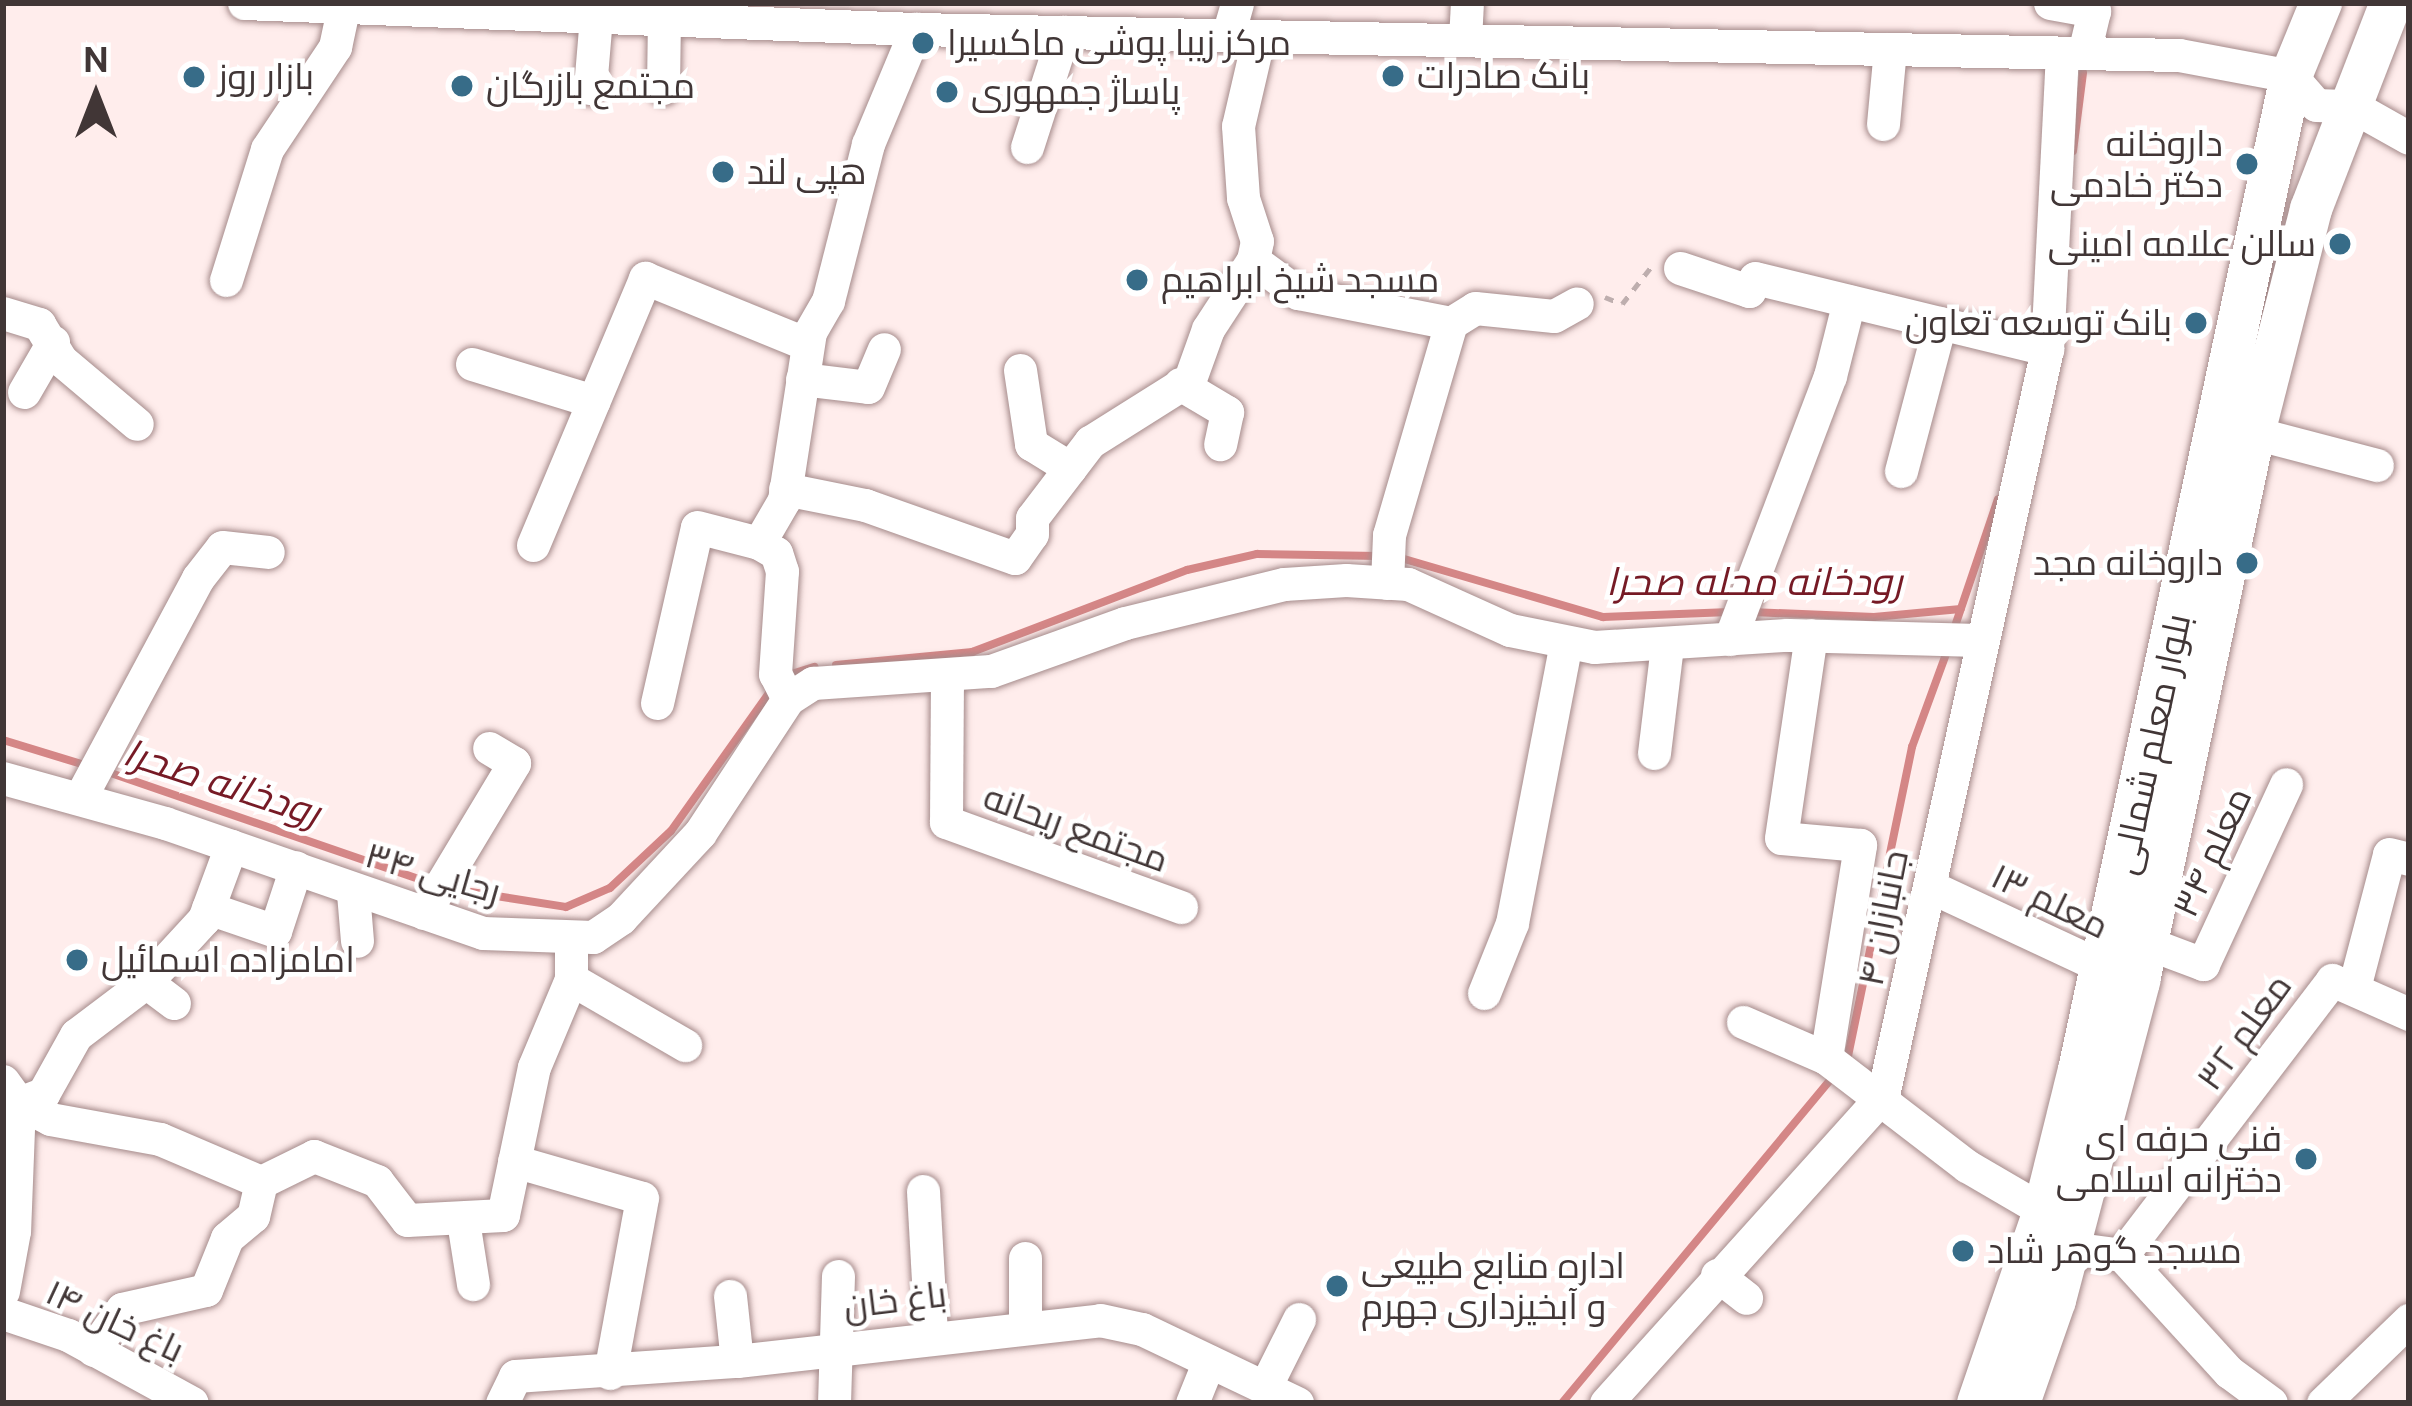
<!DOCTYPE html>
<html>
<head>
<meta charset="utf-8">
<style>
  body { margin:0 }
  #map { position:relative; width:2412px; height:1406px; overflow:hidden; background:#ffedec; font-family:"Public Sans",Cairo,sans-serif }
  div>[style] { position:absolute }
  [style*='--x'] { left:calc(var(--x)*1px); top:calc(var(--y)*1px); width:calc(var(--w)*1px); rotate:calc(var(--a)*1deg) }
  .stream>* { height:8px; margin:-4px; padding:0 4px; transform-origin:4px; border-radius:4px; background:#d48686 }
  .path>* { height:4.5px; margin-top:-2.25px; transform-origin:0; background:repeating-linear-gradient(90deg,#beaeae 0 9px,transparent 0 18px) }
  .roads { filter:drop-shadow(0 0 3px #a68b8b) drop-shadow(0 0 3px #a68b8b) }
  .minor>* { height:33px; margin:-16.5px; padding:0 16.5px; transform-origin:16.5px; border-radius:16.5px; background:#fff }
  .major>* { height:42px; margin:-21px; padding:0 21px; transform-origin:21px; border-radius:21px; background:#fff }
  .dots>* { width:33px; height:33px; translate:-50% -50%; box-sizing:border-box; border:6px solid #fff; border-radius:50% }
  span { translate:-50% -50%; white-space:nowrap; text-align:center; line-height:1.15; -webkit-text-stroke:9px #fff; paint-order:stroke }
  .poi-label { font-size:36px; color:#413636 }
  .left { translate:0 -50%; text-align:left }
  .right { translate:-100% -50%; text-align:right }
  .street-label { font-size:36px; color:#413636 }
  .water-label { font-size:39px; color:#761a25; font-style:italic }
  .frame { position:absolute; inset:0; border:6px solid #413636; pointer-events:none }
  .north { position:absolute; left:36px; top:36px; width:120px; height:120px; -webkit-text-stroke:9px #fff; paint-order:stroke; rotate:0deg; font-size:33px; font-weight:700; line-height:48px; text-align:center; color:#413636 }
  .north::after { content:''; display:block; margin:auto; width:42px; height:54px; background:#413636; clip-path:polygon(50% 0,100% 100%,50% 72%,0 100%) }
</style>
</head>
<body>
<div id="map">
  <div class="stream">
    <div style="--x:2073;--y:151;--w:79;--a:-82.7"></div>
    <div style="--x:1394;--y:556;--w:218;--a:16.3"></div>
    <div style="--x:1603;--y:617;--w:127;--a:-2.3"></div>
    <div style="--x:1751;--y:612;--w:123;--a:2.3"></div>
    <div style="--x:1874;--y:617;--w:87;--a:-5.3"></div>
    <div style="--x:1953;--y:632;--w:140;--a:-71.3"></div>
    <div style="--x:836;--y:665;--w:137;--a:-5.5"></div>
    <div style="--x:972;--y:652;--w:230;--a:-20.9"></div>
    <div style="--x:1187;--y:570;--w:72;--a:-12.9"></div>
    <div style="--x:1257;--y:554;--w:122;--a:0.9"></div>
    <div style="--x:785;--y:676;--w:31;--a:-17"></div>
    <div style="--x:3;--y:740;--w:89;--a:17"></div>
    <div style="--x:102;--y:770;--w:338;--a:19"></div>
    <div style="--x:458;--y:890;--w:109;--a:8.9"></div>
    <div style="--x:566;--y:907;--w:48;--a:-23.4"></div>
    <div style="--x:610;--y:888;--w:83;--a:-43.1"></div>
    <div style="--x:671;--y:831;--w:178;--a:-54.6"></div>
    <div style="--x:1847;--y:1061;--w:321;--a:-78.3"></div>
    <div style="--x:1912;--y:747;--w:108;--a:-69.9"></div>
    <div style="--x:1562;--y:1403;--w:424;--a:-50.3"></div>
  </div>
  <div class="path">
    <div style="--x:1605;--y:297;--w:18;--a:22"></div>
    <div style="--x:1622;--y:304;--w:52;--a:-52"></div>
  </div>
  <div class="roads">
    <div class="minor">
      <div style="--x:244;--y:3;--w:673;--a:2.22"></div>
      <div style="--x:916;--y:29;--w:1263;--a:1.18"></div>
      <div style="--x:2179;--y:55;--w:114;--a:10.6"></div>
      <div style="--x:2291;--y:76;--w:38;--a:49"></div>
      <div style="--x:2316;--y:105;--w:36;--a:2"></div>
      <div style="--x:2352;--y:106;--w:65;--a:29.3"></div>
      <div style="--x:2050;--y:3;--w:45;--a:10.3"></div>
      <div style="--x:2094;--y:11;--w:43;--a:103.4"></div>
      <div style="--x:1228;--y:35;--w:33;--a:-74"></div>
      <div style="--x:1259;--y:36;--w:92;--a:103.1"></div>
      <div style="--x:1238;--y:126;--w:72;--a:86"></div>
      <div style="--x:1243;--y:198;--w:45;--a:72"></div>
      <div style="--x:1257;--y:241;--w:19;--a:102"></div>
      <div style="--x:1253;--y:260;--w:56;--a:36.3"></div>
      <div style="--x:1298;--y:293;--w:156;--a:11.1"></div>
      <div style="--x:1465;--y:40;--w:37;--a:-87"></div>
      <div style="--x:590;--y:88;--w:72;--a:-85.2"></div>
      <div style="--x:663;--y:88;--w:71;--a:-89.2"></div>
      <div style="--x:1883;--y:124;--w:75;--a:-84.7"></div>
      <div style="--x:1027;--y:147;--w:121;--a:-72.2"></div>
      <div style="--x:1680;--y:268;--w:73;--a:18.4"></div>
      <div style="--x:1749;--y:291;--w:14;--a:-65"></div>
      <div style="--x:1755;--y:278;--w:301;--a:13.7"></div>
      <div style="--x:226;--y:280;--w:137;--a:-72.6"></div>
      <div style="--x:267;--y:149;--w:123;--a:-56.3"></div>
      <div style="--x:335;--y:47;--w:39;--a:-78"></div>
      <div style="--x:3;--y:313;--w:38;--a:17"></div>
      <div style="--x:39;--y:324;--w:42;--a:58.6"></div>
      <div style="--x:61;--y:360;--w:99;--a:40.1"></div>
      <div style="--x:472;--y:364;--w:127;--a:17"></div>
      <div style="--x:1020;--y:370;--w:75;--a:81.5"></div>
      <div style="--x:1031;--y:444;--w:46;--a:31.6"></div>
      <div style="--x:802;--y:379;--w:66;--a:6.9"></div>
      <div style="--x:868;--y:387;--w:41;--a:-67.2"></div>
      <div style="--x:1180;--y:384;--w:55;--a:30.8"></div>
      <div style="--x:1227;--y:412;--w:33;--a:102"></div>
      <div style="--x:24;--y:392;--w:58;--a:-59.9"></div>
      <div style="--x:2254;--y:433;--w:127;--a:14.6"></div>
      <div style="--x:1901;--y:471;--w:153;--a:-75.2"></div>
      <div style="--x:785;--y:489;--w:82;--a:11.3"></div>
      <div style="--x:865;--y:505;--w:159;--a:19.5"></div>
      <div style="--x:1015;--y:558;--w:29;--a:-55"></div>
      <div style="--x:1032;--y:534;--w:16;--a:-90"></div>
      <div style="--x:1032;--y:518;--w:96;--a:-52.7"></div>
      <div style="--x:1090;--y:442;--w:118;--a:-32.2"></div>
      <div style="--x:1190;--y:379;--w:53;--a:-70.2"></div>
      <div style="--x:1208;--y:329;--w:82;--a:-56.9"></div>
      <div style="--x:533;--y:545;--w:290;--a:-67.2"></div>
      <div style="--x:645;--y:278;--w:175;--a:22.2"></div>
      <div style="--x:1387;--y:583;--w:48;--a:-87.6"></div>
      <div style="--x:1389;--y:535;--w:221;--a:-73.7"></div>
      <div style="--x:1451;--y:323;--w:28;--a:-32"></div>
      <div style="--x:1475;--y:308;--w:79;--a:5.8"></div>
      <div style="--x:1554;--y:316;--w:26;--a:-29"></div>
      <div style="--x:1730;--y:639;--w:281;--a:-69.2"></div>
      <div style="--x:1830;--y:376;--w:77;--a:-75.8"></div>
      <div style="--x:947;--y:678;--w:144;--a:90.4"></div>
      <div style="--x:946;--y:822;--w:250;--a:19.9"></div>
      <div style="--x:788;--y:699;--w:28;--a:-117"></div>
      <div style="--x:775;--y:674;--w:103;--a:-86.1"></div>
      <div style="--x:782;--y:571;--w:19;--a:-108"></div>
      <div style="--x:776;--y:553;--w:20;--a:-150"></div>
      <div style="--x:759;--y:543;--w:50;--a:-59.8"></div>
      <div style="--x:784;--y:500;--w:170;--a:-81.2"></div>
      <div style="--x:810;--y:332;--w:36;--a:-60"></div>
      <div style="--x:828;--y:301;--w:162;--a:-75.7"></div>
      <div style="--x:868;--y:144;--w:125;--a:-67.3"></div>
      <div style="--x:657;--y:703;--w:180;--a:-77.2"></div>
      <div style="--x:697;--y:527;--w:64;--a:14.5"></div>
      <div style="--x:1654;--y:753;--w:109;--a:-83.1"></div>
      <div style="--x:3;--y:778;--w:168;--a:15.5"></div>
      <div style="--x:165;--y:823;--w:336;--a:19.1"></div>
      <div style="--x:483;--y:933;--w:110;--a:2.1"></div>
      <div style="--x:593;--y:937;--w:34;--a:-34"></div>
      <div style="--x:621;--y:918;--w:116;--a:-47.1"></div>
      <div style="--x:700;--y:833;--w:160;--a:-56.7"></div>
      <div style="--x:788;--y:699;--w:30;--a:-33"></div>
      <div style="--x:813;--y:683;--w:178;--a:-3.9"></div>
      <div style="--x:991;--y:671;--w:142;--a:-19.7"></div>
      <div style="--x:1125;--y:623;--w:164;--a:-13.8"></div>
      <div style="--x:1284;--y:584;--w:62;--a:-3.7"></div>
      <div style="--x:1346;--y:580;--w:62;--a:3.7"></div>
      <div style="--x:1408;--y:584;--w:112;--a:24.3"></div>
      <div style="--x:1510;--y:630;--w:86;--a:11.4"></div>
      <div style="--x:1594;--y:647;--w:193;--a:-3.6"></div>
      <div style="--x:1787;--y:635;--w:194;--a:1.5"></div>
      <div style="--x:80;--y:798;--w:250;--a:-61.8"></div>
      <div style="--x:198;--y:578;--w:39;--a:-52"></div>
      <div style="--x:222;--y:547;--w:46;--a:6.2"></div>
      <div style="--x:1929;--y:886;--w:211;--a:25"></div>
      <div style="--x:353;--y:893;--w:48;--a:85.2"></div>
      <div style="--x:208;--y:908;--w:71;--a:18.9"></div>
      <div style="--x:275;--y:931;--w:67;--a:-71.8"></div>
      <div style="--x:424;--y:913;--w:175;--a:-59"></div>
      <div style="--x:514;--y:763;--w:29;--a:-149"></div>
      <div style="--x:2147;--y:943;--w:60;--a:20.6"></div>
      <div style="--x:2203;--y:964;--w:198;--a:-65.2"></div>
      <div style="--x:571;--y:979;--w:132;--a:30.1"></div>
      <div style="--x:146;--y:982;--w:86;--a:-47.4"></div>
      <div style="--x:204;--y:919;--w:78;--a:-69.7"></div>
      <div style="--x:2355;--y:984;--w:134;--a:-75.3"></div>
      <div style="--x:2389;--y:854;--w:21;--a:14"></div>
      <div style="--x:1484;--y:993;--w:75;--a:-68.2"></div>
      <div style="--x:1512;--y:923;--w:286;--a:-79.1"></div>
      <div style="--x:1743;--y:1022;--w:90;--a:23.4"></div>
      <div style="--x:1826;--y:1058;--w:216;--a:-80.9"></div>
      <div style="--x:1860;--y:845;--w:79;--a:-174.9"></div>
      <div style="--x:1781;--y:838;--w:205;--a:-81.6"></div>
      <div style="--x:1826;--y:1058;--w:178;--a:37.5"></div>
      <div style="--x:1967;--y:1166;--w:89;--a:30.3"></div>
      <div style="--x:3;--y:1081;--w:27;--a:54"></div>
      <div style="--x:19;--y:1103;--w:128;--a:92.2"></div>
      <div style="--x:14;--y:1231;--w:61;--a:100.4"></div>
      <div style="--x:19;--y:1103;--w:35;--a:27"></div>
      <div style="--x:50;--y:1119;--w:112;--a:10.3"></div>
      <div style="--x:160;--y:1139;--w:110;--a:23.1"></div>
      <div style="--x:261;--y:1182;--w:35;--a:103"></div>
      <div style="--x:253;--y:1216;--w:34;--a:140"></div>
      <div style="--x:227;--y:1238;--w:56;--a:112"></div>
      <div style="--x:206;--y:1290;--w:86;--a:167.3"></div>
      <div style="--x:122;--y:1309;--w:50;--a:125.3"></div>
      <div style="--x:19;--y:1103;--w:26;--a:-21"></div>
      <div style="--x:43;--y:1094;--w:68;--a:-60.8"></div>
      <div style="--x:76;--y:1035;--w:88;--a:-37.1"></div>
      <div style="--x:146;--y:982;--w:35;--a:37"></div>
      <div style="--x:514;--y:1161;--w:133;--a:16.1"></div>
      <div style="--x:642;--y:1198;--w:178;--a:100.4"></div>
      <div style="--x:261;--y:1182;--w:59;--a:-26.1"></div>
      <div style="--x:314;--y:1156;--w:68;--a:21.6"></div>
      <div style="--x:377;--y:1181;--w:49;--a:52.4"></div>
      <div style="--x:407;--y:1220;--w:96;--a:-3"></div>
      <div style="--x:503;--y:1215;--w:151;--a:-78.2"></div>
      <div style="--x:534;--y:1067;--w:95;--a:-67.2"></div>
      <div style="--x:571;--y:979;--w:42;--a:-90"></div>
      <div style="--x:923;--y:1191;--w:143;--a:86.8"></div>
      <div style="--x:463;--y:1221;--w:64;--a:81"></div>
      <div style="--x:2070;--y:1248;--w:52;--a:7.7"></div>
      <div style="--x:2122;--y:1255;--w:159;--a:47.6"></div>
      <div style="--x:2229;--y:1372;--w:52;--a:36.4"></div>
      <div style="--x:2122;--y:1255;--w:346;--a:-52.6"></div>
      <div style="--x:2332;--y:980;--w:84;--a:23.8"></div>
      <div style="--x:1025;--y:1258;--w:67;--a:90"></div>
      <div style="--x:1717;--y:1275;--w:37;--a:38"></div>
      <div style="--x:730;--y:1296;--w:65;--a:83.9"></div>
      <div style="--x:3;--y:1313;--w:69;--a:18.7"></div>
      <div style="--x:68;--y:1335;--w:141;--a:28.7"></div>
      <div style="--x:1265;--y:1387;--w:76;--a:-63.4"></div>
      <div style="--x:502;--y:1403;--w:30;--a:-64"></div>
      <div style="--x:515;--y:1376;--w:223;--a:-3.9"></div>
      <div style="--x:737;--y:1361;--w:365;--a:-6.4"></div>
      <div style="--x:1100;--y:1320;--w:43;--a:12.1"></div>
      <div style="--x:1142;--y:1329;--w:172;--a:25.5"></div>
      <div style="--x:834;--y:1403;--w:127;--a:-88.2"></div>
      <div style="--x:1192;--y:1403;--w:45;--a:-68"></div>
      <div style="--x:1606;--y:1403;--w:414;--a:-48"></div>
      <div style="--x:1883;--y:1095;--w:764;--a:-77.6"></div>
      <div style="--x:2047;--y:349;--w:296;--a:-87.1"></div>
      <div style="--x:2323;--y:1403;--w:120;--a:-44"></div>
    </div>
    <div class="major">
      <div style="--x:1978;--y:1403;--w:203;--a:-71"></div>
      <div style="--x:2044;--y:1211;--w:145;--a:-76.1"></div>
      <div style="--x:2079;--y:1070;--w:1016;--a:-77.96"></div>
      <div style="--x:2291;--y:76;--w:79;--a:-67.7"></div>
      <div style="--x:2019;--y:1403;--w:109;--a:-70.7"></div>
      <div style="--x:2055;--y:1300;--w:330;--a:-75.2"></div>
      <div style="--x:2139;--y:981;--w:560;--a:-78.15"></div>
      <div style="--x:2254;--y:433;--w:231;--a:-75.7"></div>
      <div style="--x:2311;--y:209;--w:221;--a:-68.8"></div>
    </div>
  </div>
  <div class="dots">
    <div style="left:923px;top:43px;background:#376c88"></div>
    <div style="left:1393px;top:76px;background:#376c88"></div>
    <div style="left:194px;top:77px;background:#376c88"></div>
    <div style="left:462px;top:86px;background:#376c88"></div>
    <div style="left:947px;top:92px;background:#376c88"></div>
    <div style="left:2247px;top:164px;background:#376c88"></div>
    <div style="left:723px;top:172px;background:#376c88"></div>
    <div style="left:2340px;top:244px;background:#376c88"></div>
    <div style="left:1137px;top:280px;background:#376c88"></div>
    <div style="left:2196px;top:323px;background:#376c88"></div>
    <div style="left:2247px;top:563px;background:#376c88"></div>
    <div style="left:77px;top:960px;background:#376c88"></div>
    <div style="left:2306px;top:1159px;background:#376c88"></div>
    <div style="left:1963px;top:1251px;background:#376c88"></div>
    <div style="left:1337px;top:1286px;background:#376c88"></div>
  </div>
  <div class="poi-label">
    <span class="left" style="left:947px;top:43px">مرکز زیبا پوشی ماکسیرا</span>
    <span class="left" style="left:1417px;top:76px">بانک صادرات</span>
    <span class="left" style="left:218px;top:77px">بازار روز</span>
    <span class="left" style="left:486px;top:86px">مجتمع بازرگان</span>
    <span class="left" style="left:971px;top:92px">پاساژ جمهوری</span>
    <span class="right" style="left:2223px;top:164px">داروخانه<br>دکتر خادمی</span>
    <span class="left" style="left:747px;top:172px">هپی لند</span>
    <span class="right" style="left:2316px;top:244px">سالن علامه امینی</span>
    <span class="left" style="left:1161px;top:280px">مسجد شیخ ابراهیم</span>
    <span class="right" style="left:2172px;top:323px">بانک توسعه تعاون</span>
    <span class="right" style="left:2223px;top:563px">داروخانه مجد</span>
    <span class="left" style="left:101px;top:960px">امامزاده اسمائیل</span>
    <span class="right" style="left:2282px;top:1159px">فنی حرفه ای<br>دخترانه اسلامی</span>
    <span class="left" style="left:1987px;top:1251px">مسجد گوهر شاد</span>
    <span class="left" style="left:1361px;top:1286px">اداره منابع طبیعی<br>و آبخیزداری جهرم</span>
  </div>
  <div class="street-label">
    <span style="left:2151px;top:744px;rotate:-78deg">بلوار معلم شمالی</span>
    <span style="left:1076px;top:828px;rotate:20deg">مجتمع ریحانه</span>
    <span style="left:2212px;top:852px;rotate:-65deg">معلم ۳۴</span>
    <span style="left:433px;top:873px;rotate:16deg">رجایی ۳۴</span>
    <span style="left:2050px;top:901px;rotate:26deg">معلم ۱۳</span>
    <span style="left:1883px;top:918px;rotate:-79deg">جانبازان ۴</span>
    <span style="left:2244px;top:1032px;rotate:-54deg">معلم ۳۲</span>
    <span style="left:895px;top:1300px;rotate:-7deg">باغ خان</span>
    <span style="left:115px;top:1321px;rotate:25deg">باغ خان ۱۴</span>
  </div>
  <div class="water-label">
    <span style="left:1754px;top:581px">رودخانه محله صحرا</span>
    <span style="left:222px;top:782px;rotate:18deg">رودخانه صحرا</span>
  </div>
  <div class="frame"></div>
  <div class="north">N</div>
</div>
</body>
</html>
